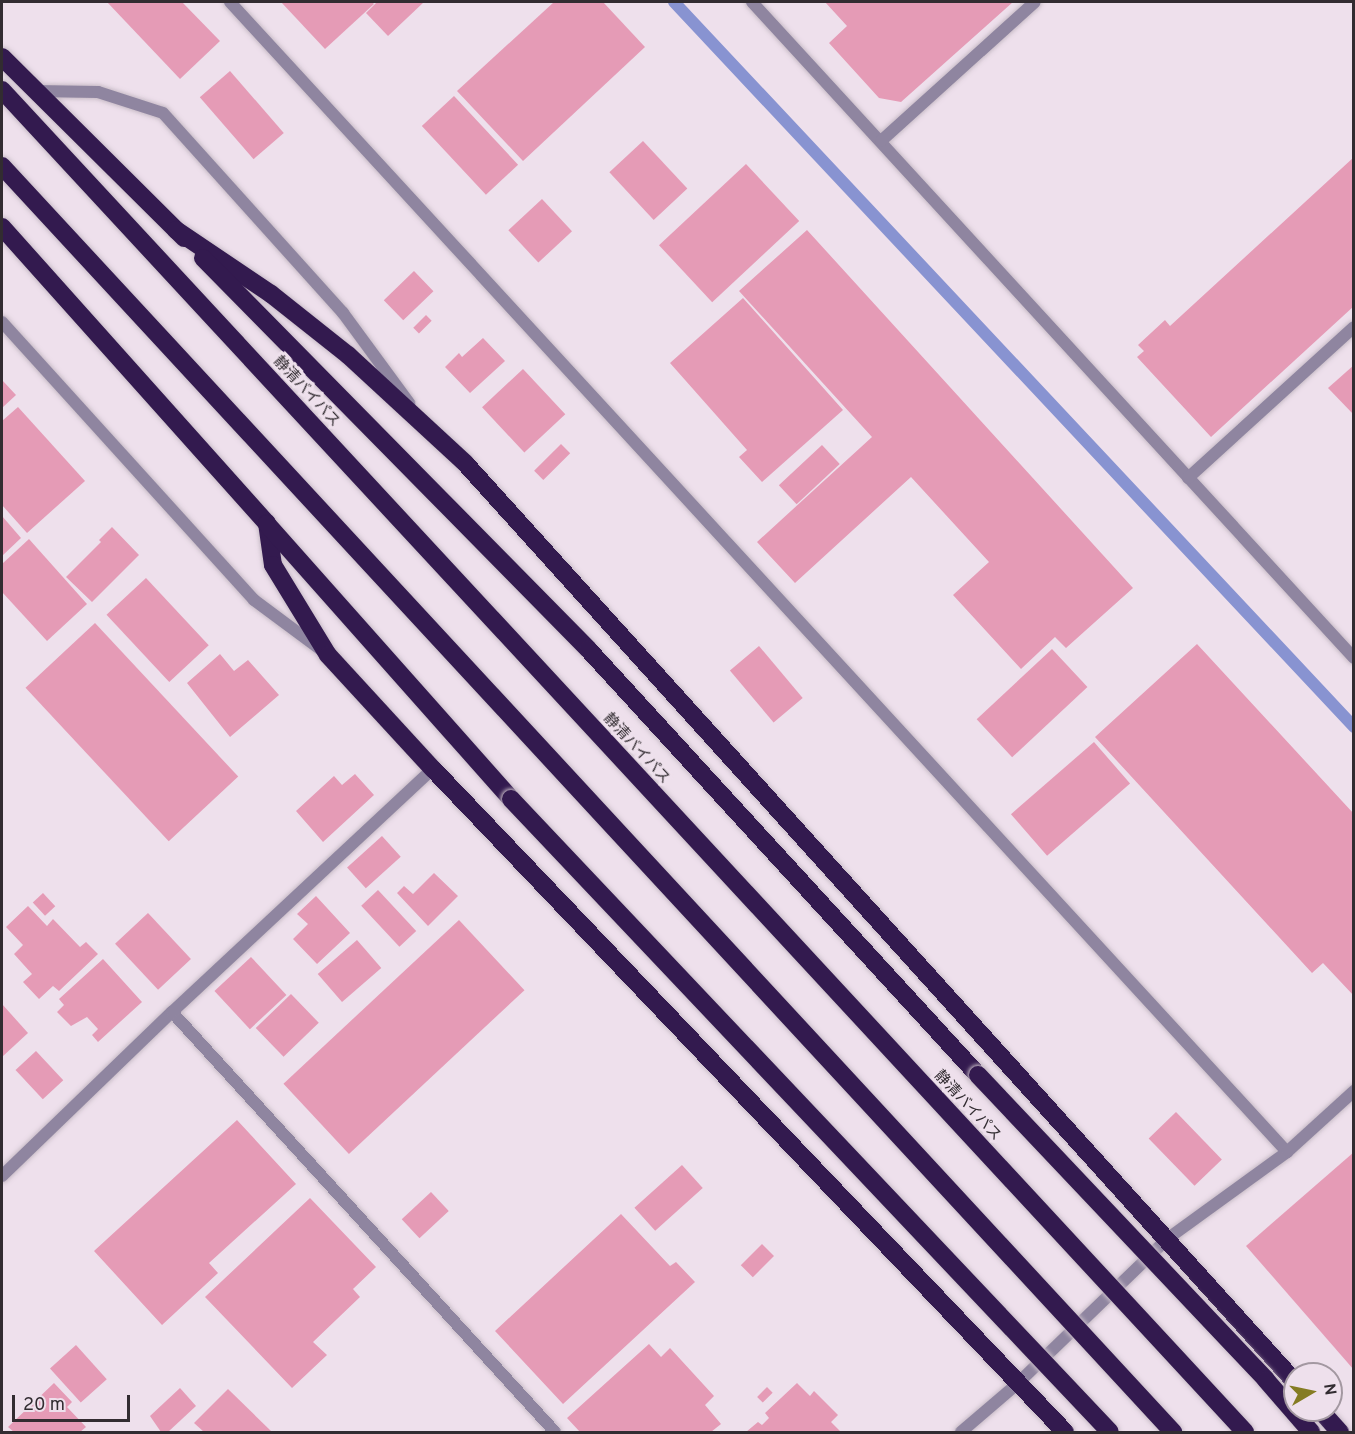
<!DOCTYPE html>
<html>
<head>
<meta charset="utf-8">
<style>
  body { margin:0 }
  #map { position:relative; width:1355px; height:1434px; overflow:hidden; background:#eee0ec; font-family:Overpass,"Noto Sans JP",sans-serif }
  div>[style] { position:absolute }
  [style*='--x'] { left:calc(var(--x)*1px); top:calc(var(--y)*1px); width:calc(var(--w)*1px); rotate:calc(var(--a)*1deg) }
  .stream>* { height:12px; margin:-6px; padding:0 6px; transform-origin:6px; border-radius:6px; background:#8893d1 }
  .building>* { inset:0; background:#e59bb6; transform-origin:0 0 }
  .roads { filter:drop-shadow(0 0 2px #c8bcc7) drop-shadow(0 0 2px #c8bcc7) }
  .street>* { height:12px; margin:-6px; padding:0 6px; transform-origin:6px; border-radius:6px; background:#8f85a0 }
  .highway>* { height:18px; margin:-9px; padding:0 9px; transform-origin:9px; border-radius:9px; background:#331a4f }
  .bridges { filter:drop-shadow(0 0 2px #c8bcc7) drop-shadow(0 0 2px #c8bcc7) }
  .highway-bridge>* { height:18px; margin:-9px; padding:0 9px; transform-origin:9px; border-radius:9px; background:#331a4f }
  span { translate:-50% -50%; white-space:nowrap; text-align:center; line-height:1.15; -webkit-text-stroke:6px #eee0ec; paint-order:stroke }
  .street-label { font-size:15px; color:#322c31 }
  .frame { position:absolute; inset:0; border:3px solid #322c31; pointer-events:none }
  .north { position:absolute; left:1283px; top:1362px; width:60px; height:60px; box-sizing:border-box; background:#eee0ec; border:2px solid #a398a1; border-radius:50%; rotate:81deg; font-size:16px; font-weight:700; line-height:24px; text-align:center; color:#322c31 }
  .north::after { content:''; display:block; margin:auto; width:21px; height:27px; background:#857c23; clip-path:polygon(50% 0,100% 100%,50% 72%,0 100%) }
  .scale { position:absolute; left:12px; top:1395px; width:118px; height:27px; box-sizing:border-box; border:3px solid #322c31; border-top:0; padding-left:8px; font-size:18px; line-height:21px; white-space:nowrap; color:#322c31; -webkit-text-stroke:4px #eee0ec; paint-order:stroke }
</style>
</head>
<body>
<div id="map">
  <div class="stream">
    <div style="--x:674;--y:2;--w:994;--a:46.83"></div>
  </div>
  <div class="building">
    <div style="clip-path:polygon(107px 2px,182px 2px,220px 41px,180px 79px)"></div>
    <div style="clip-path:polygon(281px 2px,372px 2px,374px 4px,325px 49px)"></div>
    <div style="clip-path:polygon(377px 2px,424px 2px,388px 36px,366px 13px)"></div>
    <div style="clip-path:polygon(554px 2px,603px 2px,645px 47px,523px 161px,457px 91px)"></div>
    <div style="clip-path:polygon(825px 2px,1013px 2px,901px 102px,879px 98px,829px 43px,847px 26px)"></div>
    <div style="left:230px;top:71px;width:82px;height:40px;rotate:49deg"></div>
    <div style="left:454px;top:96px;width:94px;height:44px;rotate:47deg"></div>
    <div style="left:643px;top:141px;width:65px;height:46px;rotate:47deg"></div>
    <div style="clip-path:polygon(1354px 157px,1354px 306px,1211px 437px,1137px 357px,1144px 351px,1138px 345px,1165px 320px,1170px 326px)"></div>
    <div style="left:746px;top:164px;width:78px;height:119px;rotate:47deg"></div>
    <div style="left:542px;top:199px;width:44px;height:46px;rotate:47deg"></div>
    <div style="clip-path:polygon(807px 230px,1133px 588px,1066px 648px,1055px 637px,1021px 669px,953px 595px,989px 562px,911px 477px,795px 583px,757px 542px,872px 437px,739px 291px)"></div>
    <div style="left:414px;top:271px;width:28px;height:42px;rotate:46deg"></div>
    <div style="clip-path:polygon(743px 298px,843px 410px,762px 482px,739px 457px,747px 450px,670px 363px)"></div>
    <div style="left:426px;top:315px;width:8px;height:18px;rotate:45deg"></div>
    <div style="clip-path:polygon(483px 338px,505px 361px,470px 393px,445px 367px,459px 353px,462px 357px)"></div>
    <div style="clip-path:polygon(1354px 365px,1354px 415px,1328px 388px)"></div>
    <div style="left:523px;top:369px;width:62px;height:56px;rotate:47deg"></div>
    <div style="clip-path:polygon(2px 380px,16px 395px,2px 408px)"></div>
    <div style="clip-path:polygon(18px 407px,85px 481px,27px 533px,2px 505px,2px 421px)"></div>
    <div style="left:561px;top:444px;width:13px;height:38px;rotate:45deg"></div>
    <div style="left:822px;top:445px;width:26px;height:59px;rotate:47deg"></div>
    <div style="clip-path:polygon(2px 516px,21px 538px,2px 556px)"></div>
    <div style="clip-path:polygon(112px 527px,139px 555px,92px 602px,66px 577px,101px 542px,99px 540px)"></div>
    <div style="clip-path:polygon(29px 539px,87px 604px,47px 641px,2px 592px,2px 564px)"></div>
    <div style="left:146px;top:578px;width:92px;height:54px;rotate:47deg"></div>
    <div style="left:95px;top:623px;width:210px;height:95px;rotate:47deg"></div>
    <div style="clip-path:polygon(1197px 644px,1354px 814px,1354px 996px,1323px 963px,1312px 973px,1095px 737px)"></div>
    <div style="left:759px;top:646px;width:68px;height:38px;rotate:50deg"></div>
    <div style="left:1052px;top:649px;width:52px;height:103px;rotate:47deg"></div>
    <div style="clip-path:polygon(220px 654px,234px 671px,248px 660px,279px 695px,230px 737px,187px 683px)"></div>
    <div style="left:1094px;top:742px;width:55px;height:110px;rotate:49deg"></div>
    <div style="clip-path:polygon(355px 774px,374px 795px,323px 842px,296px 811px,334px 776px,342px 785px)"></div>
    <div style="left:382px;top:836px;width:28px;height:47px;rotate:48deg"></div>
    <div style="clip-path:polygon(434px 873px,458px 896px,428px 926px,397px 893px,404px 886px,413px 894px)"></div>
    <div style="left:378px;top:890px;width:56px;height:23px;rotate:47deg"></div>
    <div style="left:43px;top:893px;width:18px;height:14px;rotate:47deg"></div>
    <div style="clip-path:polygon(316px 896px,350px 933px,317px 964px,293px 939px,308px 924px,297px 914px)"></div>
    <div style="clip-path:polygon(28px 906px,47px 926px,53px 919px,80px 947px,86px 942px,98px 954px,59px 991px,53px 986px,39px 999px,23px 982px,32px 974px,14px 954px,23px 945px,6px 927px)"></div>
    <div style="left:148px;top:913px;width:63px;height:45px;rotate:47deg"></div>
    <div style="left:459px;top:920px;width:96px;height:240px;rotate:47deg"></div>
    <div style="left:357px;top:940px;width:37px;height:52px;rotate:49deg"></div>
    <div style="left:251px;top:957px;width:52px;height:50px;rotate:47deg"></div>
    <div style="clip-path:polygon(103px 959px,142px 1002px,98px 1042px,92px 1035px,98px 1029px,87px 1017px,71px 1026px,57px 1012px,64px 1005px,59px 999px)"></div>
    <div style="left:291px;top:994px;width:40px;height:49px;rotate:46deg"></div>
    <div style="clip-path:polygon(2px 1004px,28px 1033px,2px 1057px)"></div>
    <div style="left:36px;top:1051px;width:40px;height:28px;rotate:47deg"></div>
    <div style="left:1176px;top:1112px;width:66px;height:38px;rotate:46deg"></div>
    <div style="clip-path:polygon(237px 1120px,296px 1184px,209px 1263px,218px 1273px,162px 1325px,94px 1251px)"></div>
    <div style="clip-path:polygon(1354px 1152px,1354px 1370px,1246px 1246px)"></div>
    <div style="left:682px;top:1165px;width:31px;height:64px;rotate:48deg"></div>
    <div style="left:431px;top:1192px;width:26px;height:40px;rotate:47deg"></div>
    <div style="clip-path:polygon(310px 1198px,376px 1267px,353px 1289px,360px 1297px,313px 1342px,327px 1355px,292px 1388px,205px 1297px)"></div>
    <div style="clip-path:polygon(621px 1214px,670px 1266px,676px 1262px,695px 1282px,563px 1404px,495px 1331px)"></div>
    <div style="left:762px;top:1244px;width:17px;height:30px;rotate:45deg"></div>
    <div style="clip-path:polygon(649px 1344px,661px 1357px,670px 1348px,714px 1396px,705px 1405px,721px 1424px,711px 1432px,580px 1432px,567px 1418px)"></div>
    <div style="left:76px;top:1345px;width:46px;height:35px;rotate:48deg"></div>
    <div style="clip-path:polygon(54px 1383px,72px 1402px,67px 1407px,86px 1427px,80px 1432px,14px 1432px,8px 1427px)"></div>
    <div style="clip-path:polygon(797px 1383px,810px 1396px,814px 1391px,838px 1415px,831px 1422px,841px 1432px,746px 1432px,758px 1422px,762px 1425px,769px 1418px,765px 1413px)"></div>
    <div style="left:767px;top:1387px;width:8px;height:14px;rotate:45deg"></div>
    <div style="clip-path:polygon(180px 1388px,196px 1406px,168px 1432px,161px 1432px,150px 1416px)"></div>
    <div style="clip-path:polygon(228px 1389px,272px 1432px,204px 1432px,194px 1423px)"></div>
  </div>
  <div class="roads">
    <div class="street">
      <div style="--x:230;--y:2;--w:1562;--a:47.41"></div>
      <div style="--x:752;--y:2;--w:890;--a:47.46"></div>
      <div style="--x:35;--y:91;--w:63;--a:0.9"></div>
      <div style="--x:98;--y:92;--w:68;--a:17.9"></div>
      <div style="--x:163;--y:113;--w:269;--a:48"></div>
      <div style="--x:343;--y:313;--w:112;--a:53.7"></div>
      <div style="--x:881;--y:141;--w:207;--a:-42.1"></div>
      <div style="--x:2;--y:322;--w:375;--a:47.8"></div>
      <div style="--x:254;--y:600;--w:82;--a:36.6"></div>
      <div style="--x:1188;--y:478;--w:224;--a:-42.3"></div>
      <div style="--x:172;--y:1012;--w:568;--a:47.64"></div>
      <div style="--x:2;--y:1176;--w:236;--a:-44"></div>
      <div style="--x:172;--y:1012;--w:357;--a:-43"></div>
      <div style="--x:961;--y:1432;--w:74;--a:-40.6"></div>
      <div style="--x:1017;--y:1384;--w:209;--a:-44"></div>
      <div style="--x:1167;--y:1239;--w:148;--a:-35.9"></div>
      <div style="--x:1287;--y:1152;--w:91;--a:-42.3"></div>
    </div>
    <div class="highway">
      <div style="--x:2;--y:57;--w:257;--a:44.8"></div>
      <div style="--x:2;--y:227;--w:397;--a:48.2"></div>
      <div style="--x:267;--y:523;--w:42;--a:81.9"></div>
      <div style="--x:273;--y:565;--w:105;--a:58.6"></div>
      <div style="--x:328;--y:655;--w:155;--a:47.4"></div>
      <div style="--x:433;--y:769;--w:916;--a:46.37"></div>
      <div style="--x:176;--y:230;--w:115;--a:34"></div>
      <div style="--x:271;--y:294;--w:98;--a:38.4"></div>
      <div style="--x:348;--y:355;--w:159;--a:42.7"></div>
      <div style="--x:465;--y:463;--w:1238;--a:47.91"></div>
      <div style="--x:203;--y:258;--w:549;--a:45.44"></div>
      <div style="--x:588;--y:649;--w:578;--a:47.53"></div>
      <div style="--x:267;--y:524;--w:368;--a:48.4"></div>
      <div style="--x:1320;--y:1410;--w:30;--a:48"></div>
    </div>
  </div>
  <div class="bridges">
    <div class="highway-bridge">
      <div style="--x:2;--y:90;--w:1829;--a:47.19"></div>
      <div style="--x:2;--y:166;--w:1725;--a:47.23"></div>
      <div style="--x:511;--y:799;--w:871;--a:46.58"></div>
      <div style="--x:978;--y:1075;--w:419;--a:46.6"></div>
      <div style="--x:1266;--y:1380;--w:69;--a:49.1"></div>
    </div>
  </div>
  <div class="street-label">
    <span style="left:306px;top:392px;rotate:47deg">静清バイパス</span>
    <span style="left:636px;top:749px;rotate:47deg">静清バイパス</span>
    <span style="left:967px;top:1106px;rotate:47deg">静清バイパス</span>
  </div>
  <div class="frame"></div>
  <div class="north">N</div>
  <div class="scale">20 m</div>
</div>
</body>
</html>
